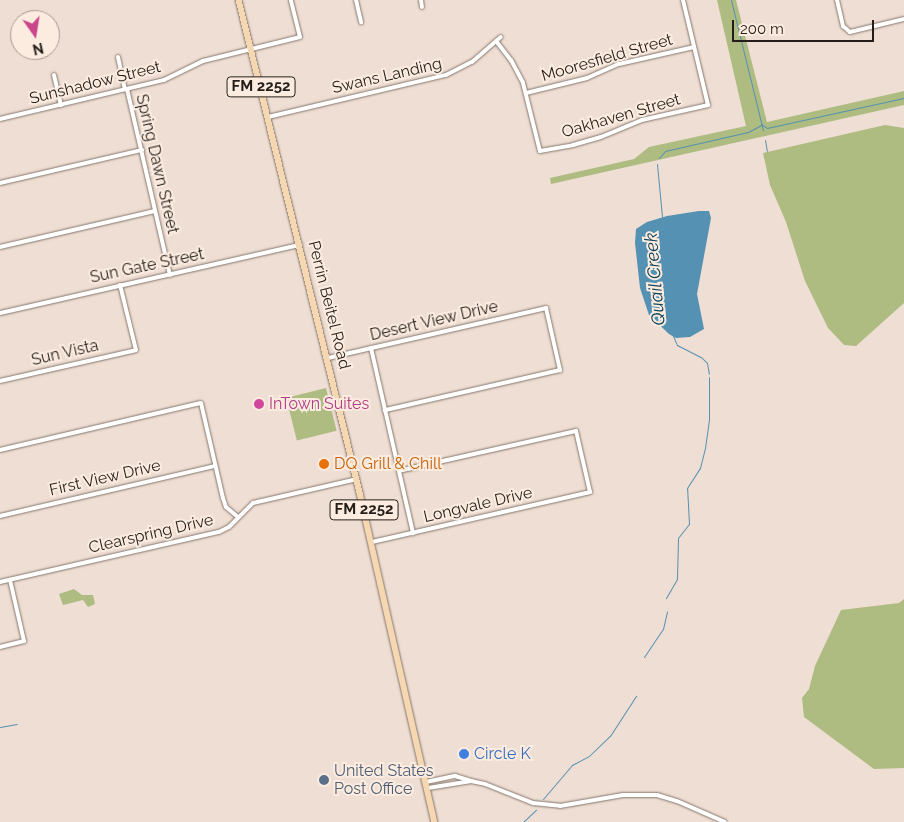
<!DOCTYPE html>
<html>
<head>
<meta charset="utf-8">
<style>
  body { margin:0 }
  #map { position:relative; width:904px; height:822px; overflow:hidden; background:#efded3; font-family:Raleway,sans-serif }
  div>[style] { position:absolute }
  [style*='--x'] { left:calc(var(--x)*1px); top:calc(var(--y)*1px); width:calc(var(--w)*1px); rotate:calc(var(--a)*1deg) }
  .green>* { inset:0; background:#aebb81; transform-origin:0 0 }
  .water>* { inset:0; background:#5491b2 }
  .stream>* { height:1px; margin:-0.5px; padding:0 0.5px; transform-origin:0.5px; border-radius:0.5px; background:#5491b2 }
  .roads { filter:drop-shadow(0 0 1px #85776c) drop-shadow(0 0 1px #85776c) }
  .street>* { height:4px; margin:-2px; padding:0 2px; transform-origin:2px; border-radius:2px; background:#fff }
  .primary>* { height:5.5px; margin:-2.75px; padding:0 2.75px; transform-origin:2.75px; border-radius:2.75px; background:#f5d7b2 }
  .dots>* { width:14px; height:14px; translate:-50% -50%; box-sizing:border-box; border:2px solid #fcece0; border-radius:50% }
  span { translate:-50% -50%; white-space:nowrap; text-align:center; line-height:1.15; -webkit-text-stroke:4px #fcece0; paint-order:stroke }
  .shield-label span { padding:1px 4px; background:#fcece0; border:1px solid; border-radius:4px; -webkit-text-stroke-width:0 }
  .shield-label { font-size:15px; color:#231e19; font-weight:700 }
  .street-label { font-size:16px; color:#231e19 }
  .hotel-label { font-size:16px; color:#b23c85 }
  .left { translate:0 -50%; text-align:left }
  .food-label { font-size:16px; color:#c56008 }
  .shop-label { font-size:16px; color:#366cbe }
  .service-label { font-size:16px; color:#4e5e75 }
  .water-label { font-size:18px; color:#0c4057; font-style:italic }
  .north { position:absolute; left:10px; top:10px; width:50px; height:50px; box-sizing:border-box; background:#fcece0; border:1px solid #a59a90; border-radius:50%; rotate:167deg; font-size:14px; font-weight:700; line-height:20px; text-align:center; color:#231e19 }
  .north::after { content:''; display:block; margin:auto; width:18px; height:22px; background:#ca468b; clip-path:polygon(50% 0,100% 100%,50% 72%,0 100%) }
  .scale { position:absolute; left:732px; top:20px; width:142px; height:22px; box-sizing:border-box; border:2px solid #231e19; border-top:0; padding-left:6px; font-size:15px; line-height:18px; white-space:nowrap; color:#231e19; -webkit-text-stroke:4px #fcece0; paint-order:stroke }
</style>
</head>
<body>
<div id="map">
  <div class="green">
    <div style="clip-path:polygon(717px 0,736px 0,767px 122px,904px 91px,904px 105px,551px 184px,550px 178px,634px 159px,649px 147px,746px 126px)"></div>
    <div style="clip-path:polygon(885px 125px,904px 128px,904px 303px,856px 346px,844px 345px,828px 328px,805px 281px,786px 222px,770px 185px,763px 153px)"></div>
    <div style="left:326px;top:388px;width:44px;height:41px;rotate:76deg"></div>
    <div style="clip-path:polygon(74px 589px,82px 595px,93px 595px,95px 604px,88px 607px,83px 600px,63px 605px,59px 594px)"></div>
    <div style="clip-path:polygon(904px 599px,904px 768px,874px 769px,804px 717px,802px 698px,809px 689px,815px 666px,841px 610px,899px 603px)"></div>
  </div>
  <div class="water">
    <div style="clip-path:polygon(699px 211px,709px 211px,711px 218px,697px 294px,704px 329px,690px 337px,676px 338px,669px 334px,649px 315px,640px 288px,635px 243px,636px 229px,647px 222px,667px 216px)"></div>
  </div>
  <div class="stream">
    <div style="--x:731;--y:0;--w:134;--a:76.2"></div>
    <div style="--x:761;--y:124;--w:7;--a:34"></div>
    <div style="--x:767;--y:128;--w:140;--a:-12.4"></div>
    <div style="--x:765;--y:140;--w:11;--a:80"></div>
    <div style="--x:659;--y:158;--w:9;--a:-49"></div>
    <div style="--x:665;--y:151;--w:85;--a:-12.9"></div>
    <div style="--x:748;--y:132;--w:15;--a:-28"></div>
    <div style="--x:657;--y:164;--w:53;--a:84.6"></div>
    <div style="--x:673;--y:336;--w:10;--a:66"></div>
    <div style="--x:677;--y:345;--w:28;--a:27"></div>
    <div style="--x:702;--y:358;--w:7;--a:45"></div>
    <div style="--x:707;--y:363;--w:11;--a:80"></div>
    <div style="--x:666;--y:598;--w:22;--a:-60"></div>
    <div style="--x:677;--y:579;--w:41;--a:-88.6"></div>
    <div style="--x:678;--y:538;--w:18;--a:-52"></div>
    <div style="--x:689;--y:524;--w:36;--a:-93"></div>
    <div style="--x:687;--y:488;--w:24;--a:-57"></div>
    <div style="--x:700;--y:468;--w:21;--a:-76"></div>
    <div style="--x:705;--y:448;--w:30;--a:-82"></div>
    <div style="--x:709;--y:418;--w:41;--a:-90"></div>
    <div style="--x:644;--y:657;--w:34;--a:-56"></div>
    <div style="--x:663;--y:629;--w:18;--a:-77"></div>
    <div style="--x:0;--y:727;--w:17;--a:-10"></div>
    <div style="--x:543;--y:799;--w:45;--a:-49.5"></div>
    <div style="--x:572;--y:765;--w:19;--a:-28"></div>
    <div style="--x:589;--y:756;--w:29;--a:-44"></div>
    <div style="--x:610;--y:736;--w:48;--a:-57"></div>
    <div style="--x:523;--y:822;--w:18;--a:-43"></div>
  </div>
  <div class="roads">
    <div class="street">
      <div style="--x:356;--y:0;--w:23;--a:77"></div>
      <div style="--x:421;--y:0;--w:7;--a:82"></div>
      <div style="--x:837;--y:0;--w:27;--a:77"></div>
      <div style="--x:843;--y:26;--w:9;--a:41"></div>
      <div style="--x:850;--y:32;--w:56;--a:-13.5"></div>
      <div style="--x:496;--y:41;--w:24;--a:52"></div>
      <div style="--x:511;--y:60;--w:26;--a:62"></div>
      <div style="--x:523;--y:83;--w:70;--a:76"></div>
      <div style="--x:540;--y:151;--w:34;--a:-10"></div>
      <div style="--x:573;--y:145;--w:29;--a:-16"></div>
      <div style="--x:601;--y:137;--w:44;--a:-22.5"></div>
      <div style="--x:642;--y:120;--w:68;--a:-12.8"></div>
      <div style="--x:708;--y:105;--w:108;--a:-103.4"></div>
      <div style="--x:118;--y:57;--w:33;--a:78"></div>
      <div style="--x:54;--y:75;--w:31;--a:77"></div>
      <div style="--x:127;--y:89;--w:191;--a:77"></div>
      <div style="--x:526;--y:93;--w:63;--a:-13.8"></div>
      <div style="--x:587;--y:78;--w:35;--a:-24"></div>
      <div style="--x:619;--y:64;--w:77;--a:-12.8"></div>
      <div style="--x:268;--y:117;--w:183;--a:-13.3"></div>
      <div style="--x:446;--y:75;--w:29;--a:-27"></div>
      <div style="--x:472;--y:62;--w:38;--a:-41"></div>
      <div style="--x:0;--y:119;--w:169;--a:-13.4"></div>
      <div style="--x:164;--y:80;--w:43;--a:-26"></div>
      <div style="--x:203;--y:61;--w:100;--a:-13.9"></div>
      <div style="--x:300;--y:37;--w:38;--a:-104"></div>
      <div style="--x:0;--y:183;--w:146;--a:-13.1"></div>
      <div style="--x:0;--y:247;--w:159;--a:-13.1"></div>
      <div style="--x:0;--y:313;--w:308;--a:-12.8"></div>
      <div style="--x:371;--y:348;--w:190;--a:77.2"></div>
      <div style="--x:328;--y:358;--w:224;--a:-12.9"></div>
      <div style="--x:546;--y:308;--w:64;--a:77.3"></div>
      <div style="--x:560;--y:370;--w:180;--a:167.1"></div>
      <div style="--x:0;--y:381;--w:139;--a:-12.8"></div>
      <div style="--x:136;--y:350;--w:67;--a:-103.8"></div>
      <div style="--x:0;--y:450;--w:206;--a:-13.2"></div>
      <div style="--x:201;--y:403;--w:98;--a:77"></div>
      <div style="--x:223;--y:498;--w:9;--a:72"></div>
      <div style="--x:226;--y:507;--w:16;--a:40"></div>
      <div style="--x:0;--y:516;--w:221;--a:-13.1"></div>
      <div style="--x:372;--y:542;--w:224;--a:-12.9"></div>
      <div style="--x:590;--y:492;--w:63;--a:-102.9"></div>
      <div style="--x:576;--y:431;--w:181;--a:167.3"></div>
      <div style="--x:0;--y:582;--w:225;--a:-12.9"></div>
      <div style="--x:219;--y:532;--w:11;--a:-27"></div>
      <div style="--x:229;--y:527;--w:34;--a:-45"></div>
      <div style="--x:253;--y:503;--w:107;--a:-13"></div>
      <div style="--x:0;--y:647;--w:25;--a:-14"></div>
      <div style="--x:24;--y:641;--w:63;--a:-102.9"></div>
      <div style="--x:426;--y:782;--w:30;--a:-12"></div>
      <div style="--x:455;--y:776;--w:17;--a:17"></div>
      <div style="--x:428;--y:788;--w:44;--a:-9.2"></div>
      <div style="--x:471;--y:781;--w:14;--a:12"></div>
      <div style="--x:485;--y:784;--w:52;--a:21.6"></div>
      <div style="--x:533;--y:803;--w:27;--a:6"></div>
      <div style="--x:560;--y:806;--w:64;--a:-9.9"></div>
      <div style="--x:623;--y:795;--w:34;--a:0"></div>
      <div style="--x:657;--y:795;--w:21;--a:17"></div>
      <div style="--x:677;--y:801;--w:52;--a:23.6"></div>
    </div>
    <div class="primary">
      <div style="--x:239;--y:0;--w:508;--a:76.21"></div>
      <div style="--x:360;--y:493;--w:337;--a:77.2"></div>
    </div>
  </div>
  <div class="dots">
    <div style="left:259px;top:404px;background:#d1479c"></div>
    <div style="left:324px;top:464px;background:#e8710a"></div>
    <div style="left:464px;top:754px;background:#3f7fe0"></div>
    <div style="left:324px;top:780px;background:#5c6f8a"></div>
  </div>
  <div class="shield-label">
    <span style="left:261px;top:87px">FM 2252</span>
    <span style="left:364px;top:510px">FM 2252</span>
  </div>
  <div class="street-label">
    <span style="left:607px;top:58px;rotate:-16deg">Mooresfield Street</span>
    <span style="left:387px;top:76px;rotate:-13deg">Swans Landing</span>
    <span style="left:95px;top:83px;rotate:-14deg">Sunshadow Street</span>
    <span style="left:621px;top:116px;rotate:-16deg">Oakhaven Street</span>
    <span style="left:157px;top:164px;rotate:77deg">Spring Dawn Street</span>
    <span style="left:147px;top:266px;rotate:-12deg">Sun Gate Street</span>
    <span style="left:329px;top:305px;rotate:76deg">Perrin Beitel Road</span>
    <span style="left:434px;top:321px;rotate:-13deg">Desert View Drive</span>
    <span style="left:65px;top:353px;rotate:-13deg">Sun Vista</span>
    <span style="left:105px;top:478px;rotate:-13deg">First View Drive</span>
    <span style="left:478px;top:505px;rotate:-13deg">Longvale Drive</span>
    <span style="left:151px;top:534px;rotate:-13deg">Clearspring Drive</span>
  </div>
  <div class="hotel-label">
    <span class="left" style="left:269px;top:404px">InTown Suites</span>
  </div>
  <div class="food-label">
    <span class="left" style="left:334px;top:464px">DQ Grill &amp; Chill</span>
  </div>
  <div class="shop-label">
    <span class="left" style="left:474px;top:754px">Circle K</span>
  </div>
  <div class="service-label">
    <span class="left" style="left:334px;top:780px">United States<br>Post Office</span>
  </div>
  <div class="water-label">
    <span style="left:655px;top:279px;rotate:-95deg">Quail Creek</span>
  </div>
  <div class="north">N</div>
  <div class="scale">200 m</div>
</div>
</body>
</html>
